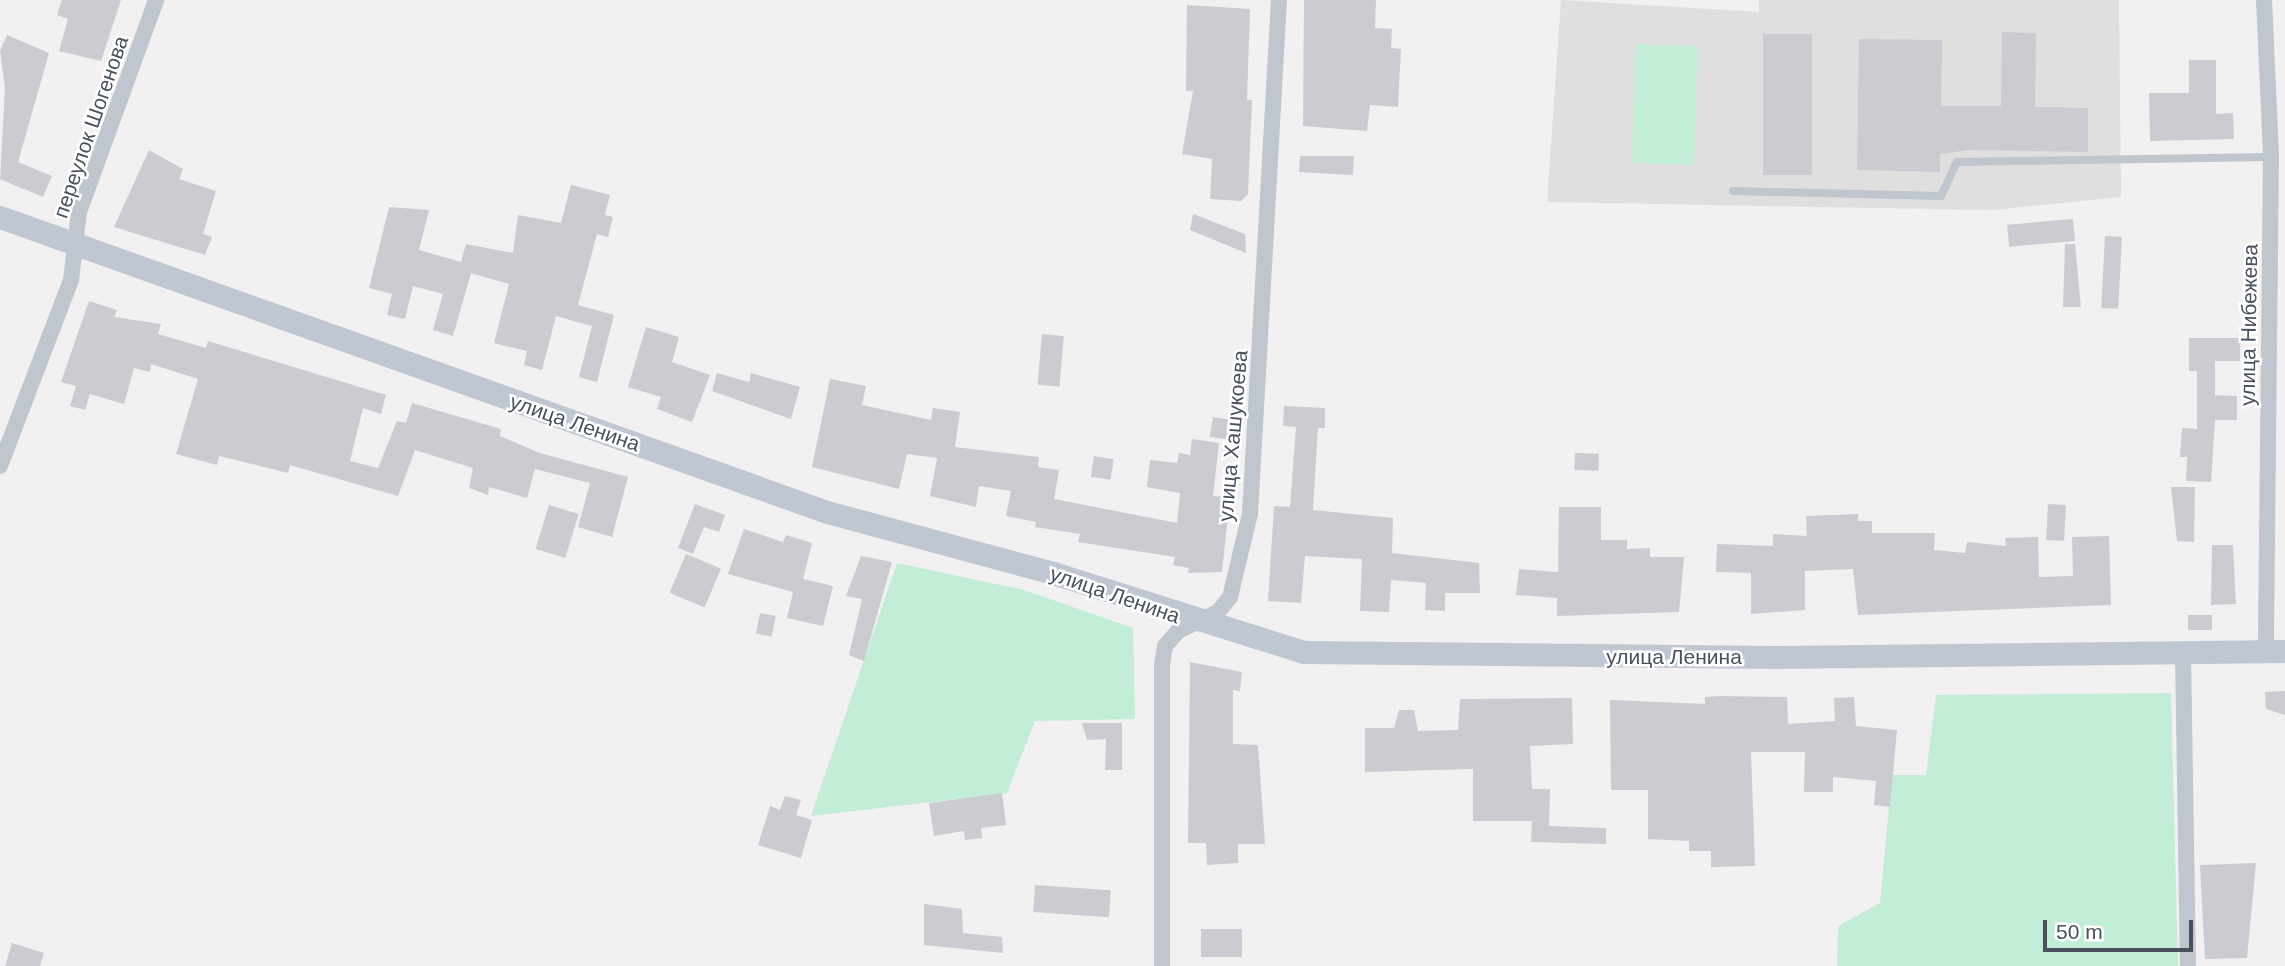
<!DOCTYPE html>
<html>
<head>
<meta charset="utf-8">
<style>
  body { margin:0 }
  #map { position:relative; width:2285px; height:966px; overflow:hidden; background:#f2f0f0; font-family:Arial,sans-serif }
  div>[style] { position:absolute }
  [style*='--x'] { left:calc(var(--x)*1px); top:calc(var(--y)*1px); width:calc(var(--w)*1px); rotate:calc(var(--a)*1deg) }
  .education>* { inset:0; background:#e0dfdf }
  .green>* { inset:0; background:#c2edd7; transform-origin:0 0 }
  .building>* { inset:0; background:#caccd2; transform-origin:0 0 }
  .lane>* { height:8px; margin:-4px; padding:0 4px; transform-origin:4px; border-radius:4px; background:#bfc6ce }
  .street>* { height:16px; margin:-8px; padding:0 8px; transform-origin:8px; border-radius:8px; background:#bfc6ce }
  .secondary>* { height:23px; margin:-11.5px; padding:0 11.5px; transform-origin:11.5px; border-radius:11.5px; background:#bfc7d3 }
  span { translate:-50% -50%; white-space:nowrap; text-align:center; line-height:1.15; -webkit-text-stroke:5px #fff; paint-order:stroke }
  .street-label { font-size:21px; color:#49515d }
  .scale { position:absolute; left:2043px; top:920px; width:150px; height:32px; box-sizing:border-box; border:4px solid #49515d; border-top:0; padding-left:9px; font-size:21px; line-height:24px; white-space:nowrap; color:#49515d; -webkit-text-stroke:5px #fff; paint-order:stroke }
</style>
</head>
<body>
<div id="map">
  <div class="education">
    <div style="clip-path:polygon(1561px 0,1759px 12px,1759px 0,2119px 0,2121px 197px,1993px 210px,1547px 202px)"></div>
  </div>
  <div class="green">
    <div style="left:1636px;top:44px;width:62px;height:119px;rotate:2deg"></div>
    <div style="clip-path:polygon(897px 563px,1024px 590px,1133px 628px,1135px 719px,1035px 721px,1007px 793px,811px 816px)"></div>
    <div style="clip-path:polygon(2171px 693px,2178px 966px,1837px 966px,1838px 926px,1880px 903px,1892px 775px,1926px 775px,1936px 695px)"></div>
  </div>
  <div class="building">
    <div style="clip-path:polygon(62px 0,121px 0,101px 61px,59px 51px,68px 19px,57px 15px)"></div>
    <div style="clip-path:polygon(1304px 0,1376px 0,1375px 28px,1392px 29px,1391px 48px,1401px 49px,1398px 107px,1370px 105px,1367px 131px,1303px 126px)"></div>
    <div style="clip-path:polygon(1187px 5px,1250px 9px,1247px 100px,1252px 100px,1248px 194px,1241px 201px,1210px 199px,1212px 159px,1182px 154px,1193px 91px,1186px 91px)"></div>
    <div style="clip-path:polygon(2002px 32px,2036px 33px,2035px 107px,2088px 108px,2088px 152px,1968px 150px,1940px 154px,1940px 172px,1857px 170px,1859px 39px,1942px 40px,1941px 106px,2001px 106px)"></div>
    <div style="left:1763px;top:34px;width:49px;height:141px"></div>
    <div style="clip-path:polygon(7px 35px,49px 53px,18px 162px,52px 176px,43px 197px,0 179px,5px 88px,0 51px)"></div>
    <div style="clip-path:polygon(2189px 60px,2216px 60px,2216px 114px,2233px 113px,2234px 139px,2150px 141px,2149px 93px,2189px 93px)"></div>
    <div style="clip-path:polygon(149px 150px,183px 169px,179px 179px,216px 191px,203px 234px,212px 237px,205px 255px,114px 227px)"></div>
    <div style="clip-path:polygon(1300px 156px,1354px 156px,1353px 175px,1299px 172px)"></div>
    <div style="clip-path:polygon(571px 185px,610px 195px,605px 215px,613px 217px,608px 237px,597px 234px,578px 305px,614px 315px,597px 382px,579px 377px,592px 326px,556px 316px,542px 370px,524px 365px,527px 351px,494px 343px,509px 284px,471px 273px,453px 336px,433px 330px,443px 294px,413px 286px,405px 319px,387px 315px,392px 294px,369px 288px,389px 207px,429px 210px,419px 250px,461px 262px,466px 244px,513px 253px,518px 215px,561px 223px)"></div>
    <div style="clip-path:polygon(1193px 214px,1245px 234px,1246px 253px,1190px 230px)"></div>
    <div style="left:2073px;top:219px;width:22px;height:66px;rotate:85deg"></div>
    <div style="left:2105px;top:236px;width:17px;height:72px;rotate:3deg"></div>
    <div style="clip-path:polygon(2065px 244px,2075px 244px,2081px 307px,2063px 307px)"></div>
    <div style="clip-path:polygon(89px 301px,117px 310px,114px 317px,161px 324px,158px 334px,206px 348px,208px 341px,386px 395px,381px 414px,363px 408px,350px 461px,378px 468px,397px 421px,406px 423px,412px 403px,501px 429px,500px 436px,540px 453px,628px 477px,612px 537px,578px 527px,590px 483px,535px 469px,527px 498px,489px 487px,488px 495px,469px 488px,473px 468px,415px 450px,398px 496px,290px 465px,288px 473px,219px 456px,217px 465px,176px 454px,198px 379px,151px 364px,150px 372px,134px 368px,124px 404px,90px 394px,85px 410px,70px 406px,76px 386px,61px 382px)"></div>
    <div style="clip-path:polygon(646px 327px,679px 337px,672px 362px,710px 375px,692px 422px,657px 409px,661px 397px,628px 387px)"></div>
    <div style="left:1042px;top:334px;width:22px;height:51px;rotate:5deg"></div>
    <div style="clip-path:polygon(2189px 338px,2240px 338px,2240px 361px,2215px 361px,2215px 395px,2237px 396px,2237px 420px,2215px 420px,2211px 482px,2186px 481px,2187px 457px,2180px 457px,2182px 428px,2197px 429px,2197px 371px,2189px 371px)"></div>
    <div style="clip-path:polygon(717px 373px,749px 382px,751px 373px,800px 387px,791px 419px,712px 391px)"></div>
    <div style="clip-path:polygon(830px 379px,866px 386px,862px 405px,931px 420px,933px 408px,960px 412px,955px 447px,1039px 457px,1038px 467px,1059px 470px,1054px 499px,1177px 523px,1180px 493px,1147px 487px,1150px 460px,1177px 463px,1179px 453px,1190px 455px,1192px 439px,1219px 443px,1213px 496px,1230px 497px,1222px 572px,1188px 573px,1189px 568px,1173px 565px,1175px 557px,1078px 542px,1080px 534px,1035px 527px,1036px 522px,1006px 516px,1011px 491px,979px 486px,976px 507px,930px 496px,937px 458px,907px 454px,899px 489px,812px 467px)"></div>
    <div style="clip-path:polygon(1284px 406px,1325px 408px,1325px 428px,1318px 428px,1313px 510px,1393px 518px,1392px 553px,1479px 563px,1480px 593px,1445px 593px,1445px 611px,1425px 610px,1426px 583px,1391px 580px,1389px 612px,1360px 611px,1362px 559px,1305px 556px,1301px 603px,1268px 601px,1274px 506px,1290px 507px,1296px 427px,1283px 426px)"></div>
    <div style="left:1213px;top:417px;width:19px;height:20px;rotate:9deg"></div>
    <div style="left:1575px;top:453px;width:24px;height:17px;rotate:2deg"></div>
    <div style="left:1094px;top:456px;width:20px;height:21px;rotate:9deg"></div>
    <div style="clip-path:polygon(2171px 487px,2195px 487px,2194px 542px,2177px 541px)"></div>
    <div style="clip-path:polygon(695px 504px,725px 515px,719px 532px,704px 527px,693px 554px,678px 548px)"></div>
    <div style="left:2048px;top:504px;width:18px;height:36px;rotate:3deg"></div>
    <div style="left:549px;top:505px;width:31px;height:46px;rotate:17deg"></div>
    <div style="clip-path:polygon(1559px 507px,1601px 507px,1601px 540px,1627px 540px,1627px 549px,1650px 548px,1650px 557px,1684px 557px,1679px 612px,1557px 616px,1557px 598px,1516px 595px,1519px 569px,1558px 572px)"></div>
    <div style="clip-path:polygon(1858px 514px,1858px 521px,1872px 521px,1872px 533px,1935px 533px,1934px 550px,1965px 553px,1967px 542px,2006px 546px,2005px 538px,2038px 537px,2039px 577px,2073px 576px,2072px 537px,2109px 536px,2111px 605px,1858px 615px,1853px 569px,1805px 571px,1805px 610px,1751px 614px,1751px 573px,1716px 572px,1717px 544px,1773px 546px,1773px 534px,1807px 536px,1806px 516px)"></div>
    <div style="clip-path:polygon(744px 529px,783px 542px,786px 535px,812px 543px,803px 579px,833px 586px,823px 626px,787px 618px,793px 592px,728px 574px)"></div>
    <div style="clip-path:polygon(2212px 545px,2233px 545px,2236px 604px,2211px 605px)"></div>
    <div style="left:686px;top:554px;width:38px;height:42px;rotate:23deg"></div>
    <div style="clip-path:polygon(861px 556px,892px 562px,864px 661px,849px 655px,862px 599px,846px 596px)"></div>
    <div style="left:760px;top:613px;width:16px;height:21px;rotate:11deg"></div>
    <div style="left:2188px;top:615px;width:24px;height:15px"></div>
    <div style="clip-path:polygon(1190px 662px,1242px 672px,1240px 691px,1233px 690px,1233px 744px,1258px 745px,1265px 844px,1238px 844px,1238px 863px,1207px 865px,1206px 843px,1188px 843px)"></div>
    <div style="clip-path:polygon(2285px 691px,2285px 715px,2266px 709px,2265px 692px)"></div>
    <div style="clip-path:polygon(1722px 696px,1787px 697px,1788px 724px,1835px 721px,1834px 698px,1854px 697px,1856px 726px,1897px 730px,1890px 807px,1874px 805px,1876px 781px,1833px 777px,1833px 792px,1804px 792px,1805px 752px,1751px 752px,1755px 866px,1711px 867px,1711px 851px,1689px 851px,1689px 841px,1648px 839px,1648px 790px,1611px 790px,1610px 700px,1705px 704px,1705px 697px)"></div>
    <div style="clip-path:polygon(1572px 698px,1573px 744px,1530px 746px,1532px 789px,1550px 789px,1549px 826px,1606px 828px,1606px 844px,1531px 842px,1532px 821px,1473px 821px,1473px 769px,1365px 772px,1365px 728px,1394px 728px,1399px 710px,1414px 710px,1418px 731px,1458px 730px,1460px 699px)"></div>
    <div style="clip-path:polygon(1082px 723px,1122px 723px,1122px 770px,1105px 770px,1106px 739px,1087px 740px)"></div>
    <div style="clip-path:polygon(1002px 793px,1006px 825px,981px 828px,982px 838px,965px 840px,964px 831px,934px 836px,929px 803px)"></div>
    <div style="clip-path:polygon(785px 796px,801px 800px,796px 815px,812px 820px,801px 858px,758px 845px,770px 806px,780px 810px)"></div>
    <div style="clip-path:polygon(2256px 863px,2247px 958px,2205px 959px,2200px 865px)"></div>
    <div style="left:1035px;top:885px;width:76px;height:27px;rotate:4deg"></div>
    <div style="clip-path:polygon(924px 904px,962px 909px,963px 933px,1002px 937px,1003px 953px,924px 945px)"></div>
    <div style="left:1242px;top:929px;width:28px;height:41px;rotate:90deg"></div>
    <div style="clip-path:polygon(12px 943px,44px 953px,40px 966px,5px 966px)"></div>
  </div>
  <div class="lane">
    <div style="--x:1733;--y:191;--w:208;--a:1.4"></div>
    <div style="--x:1941;--y:196;--w:38;--a:-65"></div>
    <div style="--x:1957;--y:162;--w:314;--a:-0.9"></div>
  </div>
  <div class="street">
    <div style="--x:2264;--y:0;--w:157;--a:87.4"></div>
    <div style="--x:2271;--y:157;--w:494;--a:90.6"></div>
    <div style="--x:0;--y:466;--w:199;--a:-69.1"></div>
    <div style="--x:71;--y:280;--w:68;--a:-83.3"></div>
    <div style="--x:79;--y:212;--w:226;--a:-70"></div>
    <div style="--x:2183;--y:652;--w:314;--a:89.1"></div>
    <div style="--x:1162;--y:966;--w:301;--a:-90"></div>
    <div style="--x:1162;--y:665;--w:19;--a:-81"></div>
    <div style="--x:1165;--y:646;--w:20;--a:-49"></div>
    <div style="--x:1178;--y:631;--w:44;--a:-25.4"></div>
    <div style="--x:1218;--y:612;--w:19;--a:-51"></div>
    <div style="--x:1230;--y:597;--w:85;--a:-76.5"></div>
    <div style="--x:1250;--y:514;--w:515;--a:-86.77"></div>
  </div>
  <div class="secondary">
    <div style="--x:0;--y:217;--w:878;--a:19.63"></div>
    <div style="--x:827;--y:512;--w:234;--a:15.1"></div>
    <div style="--x:1053;--y:573;--w:263;--a:17.5"></div>
    <div style="--x:1304;--y:652;--w:471;--a:0.6"></div>
    <div style="--x:1775;--y:657;--w:510;--a:-0.67"></div>
  </div>
  <div class="street-label">
    <span style="left:91px;top:127px;rotate:-71deg">переулок Шогенова</span>
    <span style="left:2249px;top:325px;rotate:-89deg">улица Нибежева</span>
    <span style="left:575px;top:423px;rotate:19deg">улица Ленина</span>
    <span style="left:1233px;top:436px;rotate:-85deg">улица Хашукоева</span>
    <span style="left:1115px;top:595px;rotate:19deg">улица Ленина</span>
    <span style="left:1674px;top:657px">улица Ленина</span>
  </div>
  <div class="scale">50 m</div>
</div>
</body>
</html>
